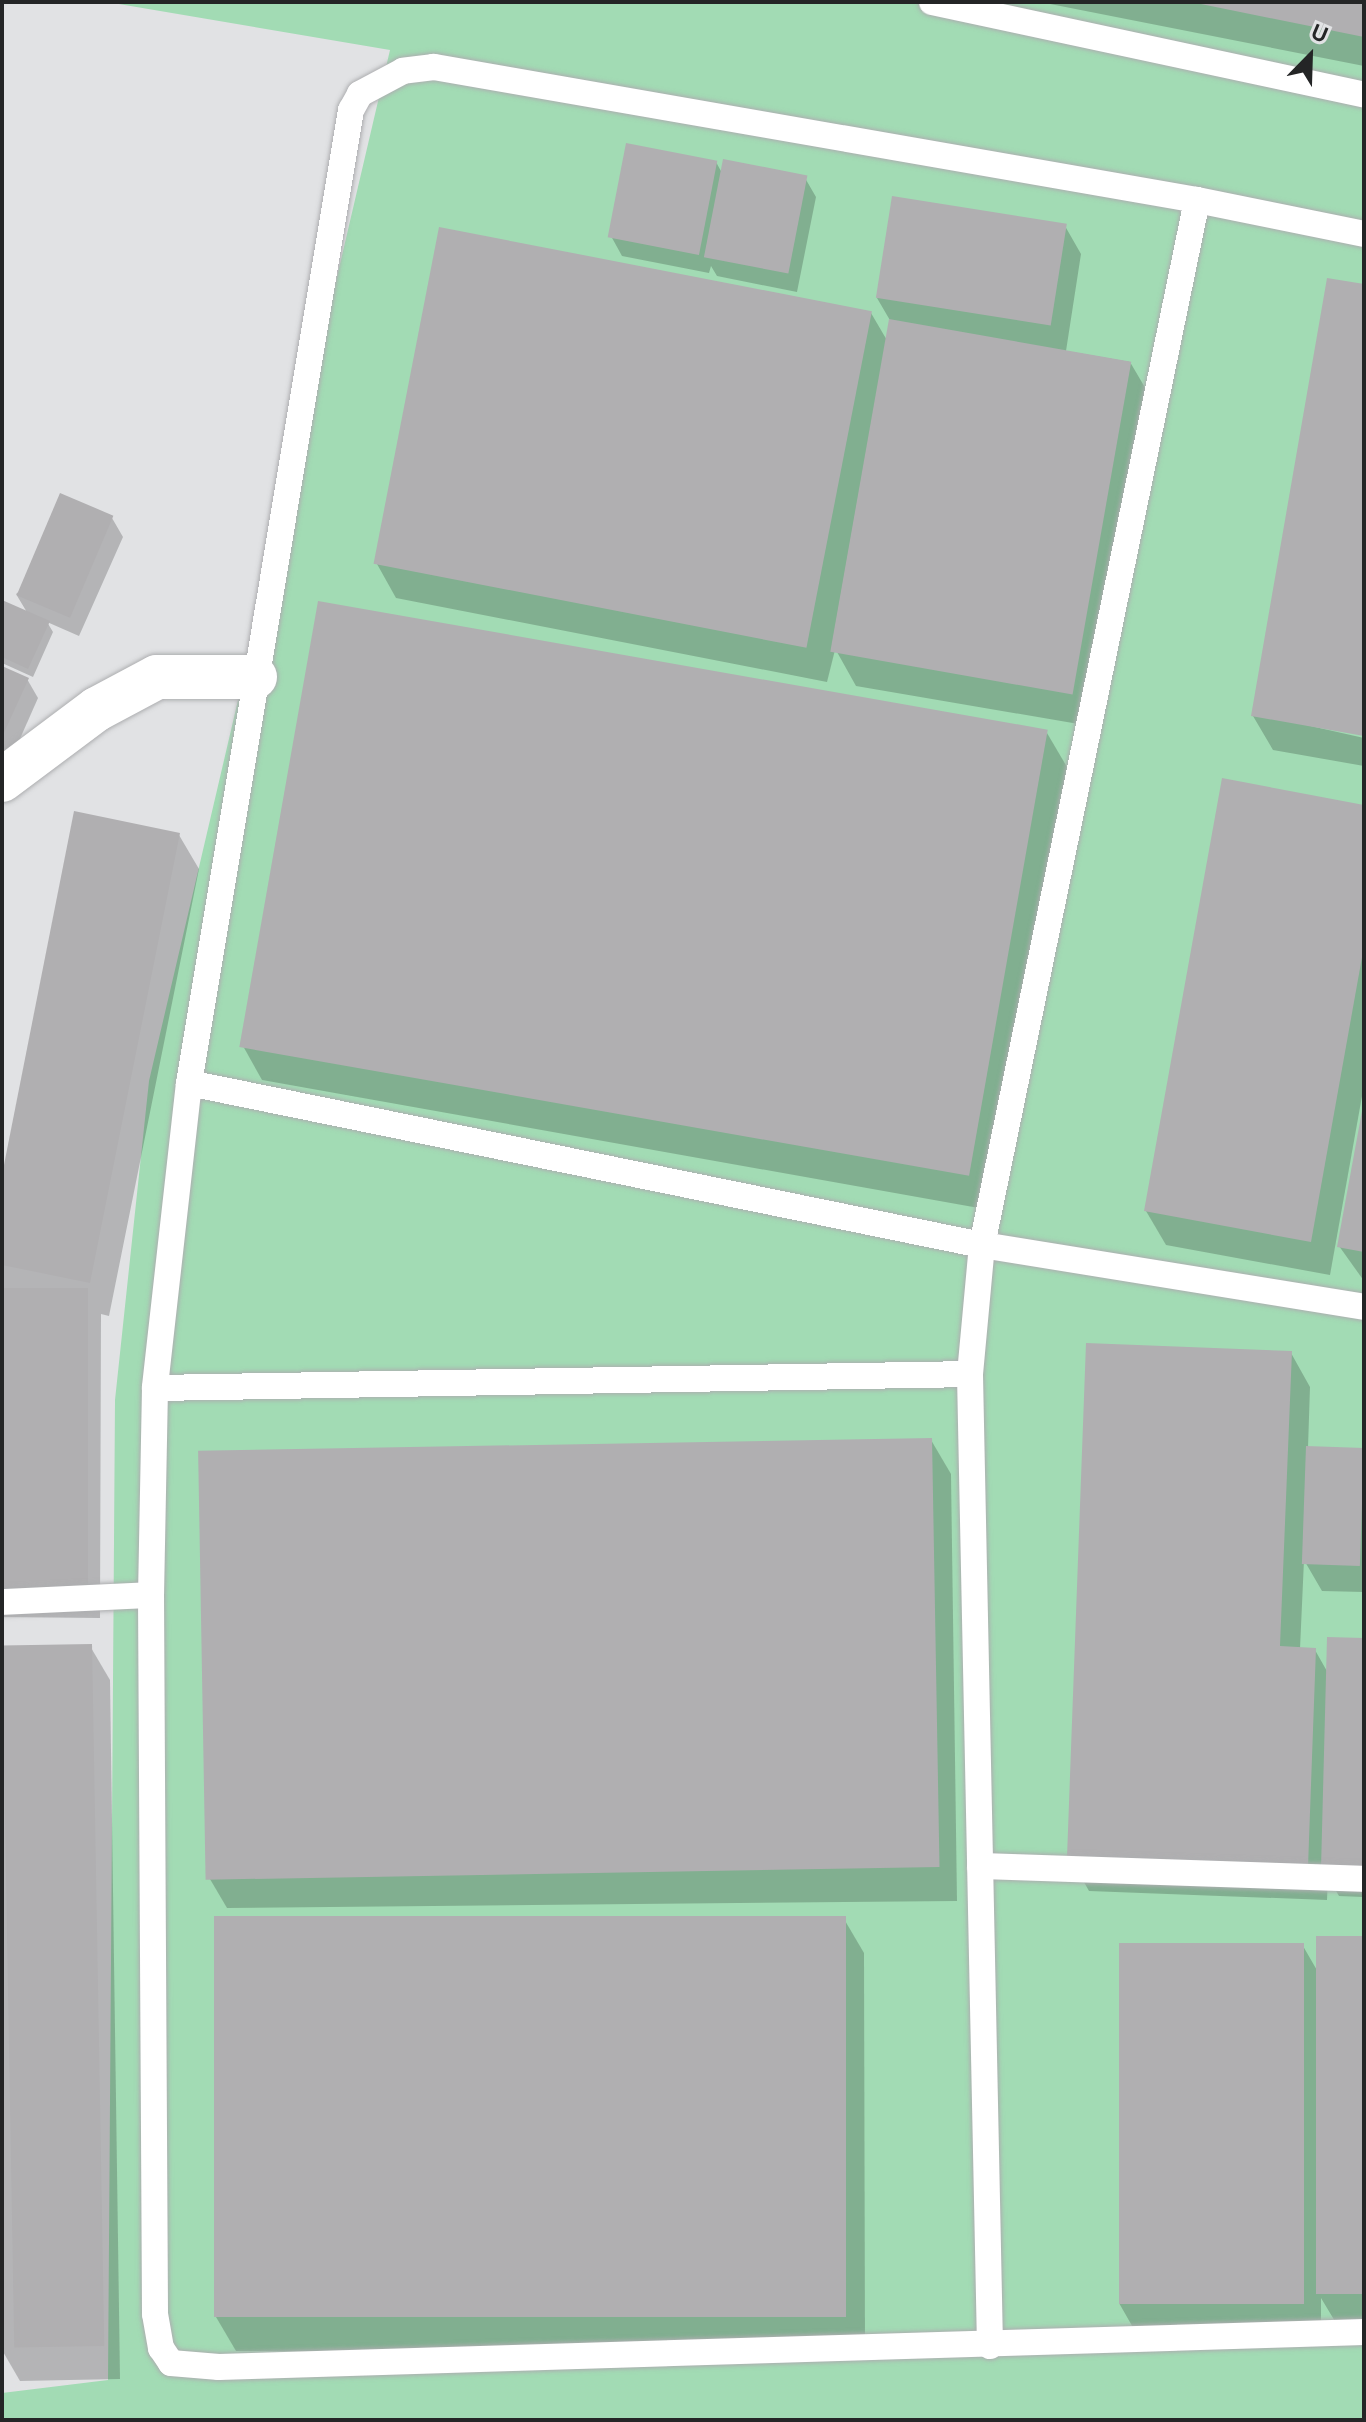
<!DOCTYPE html>
<html>
<head>
<meta charset="utf-8">
<style>
  body { margin:0 }
  #map { position:relative; width:1366px; height:2422px; overflow:hidden; background:#e1e2e4; font-family:Figtree,sans-serif }
  div>[style] { position:absolute }
  [style*='--x'] { left:calc(var(--x)*1px); top:calc(var(--y)*1px); width:calc(var(--w)*1px); rotate:calc(var(--a)*1deg) }
  .green>* { inset:0; background:#a2dbb4 }
  .shadow>* { inset:0; background:#0003 }
  .building>* { inset:0; background:#b0afb1; transform-origin:0 0 }
  .roads { filter:drop-shadow(0 0 2px #adaeb0) drop-shadow(0 0 2px #adaeb0) }
  .lane>* { height:26px; margin:-13px; padding:0 13px; transform-origin:13px; border-radius:13px; background:#fff }
  .street>* { height:44px; margin:-22px; padding:0 22px; transform-origin:22px; border-radius:22px; background:#fff }
  span { translate:-50% -50%; white-space:nowrap; text-align:center; line-height:1.15; -webkit-text-stroke:6px #e1e2e4; paint-order:stroke }
  .frame { position:absolute; inset:0; border:4px solid #242526; pointer-events:none }
  .north { position:absolute; left:1270px; top:16px; width:80px; height:80px; -webkit-text-stroke:6px #e1e2e4; paint-order:stroke; rotate:23deg; font-size:22px; font-weight:700; line-height:32px; text-align:center; color:#242526 }
  .north::after { content:''; display:block; margin:auto; width:28px; height:36px; background:#242526; clip-path:polygon(50% 0,100% 100%,50% 72%,0 100%) }
</style>
</head>
<body>
<div id="map">
  <div class="green">
    <div style="clip-path:polygon(107px 2px,1364px 2px,1364px 2420px,2px 2420px,2px 2393px,108px 2380px,115px 1400px,149px 1081px,390px 50px)"></div>
  </div>
  <div class="shadow">
    <div style="clip-path:polygon(1040px 2px,1364px 2px,1364px 66px)"></div>
    <div style="clip-path:polygon(716px 162px,722px 173px,805px 178px,816px 197px,797px 292px,717px 276px,711px 266px,709px 273px,622px 256px,611px 236px)"></div>
    <div style="clip-path:polygon(1065px 226px,1081px 254px,1066px 351px,1130px 362px,1150px 396px,1096px 727px,856px 686px,837px 652px,839px 634px,827px 682px,396px 598px,377px 564px,871px 313px,888px 342px,891px 322px,877px 298px)"></div>
    <div style="clip-path:polygon(1364px 286px,1364px 734px,1275px 718px,1364px 738px,1364px 766px,1273px 750px,1253px 716px)"></div>
    <div style="clip-path:polygon(112px 518px,123px 537px,79px 636px,47px 622px,53px 632px,33px 677px,2px 663px,2px 602px,28px 614px,16px 594px)"></div>
    <div style="clip-path:polygon(2px 668px,27px 679px,38px 698px,8px 766px,2px 763px)"></div>
    <div style="clip-path:polygon(1047px 733px,1067px 767px,990px 1210px,262px 1080px,243px 1046px)"></div>
    <div style="clip-path:polygon(1364px 807px,1364px 1085px,1330px 1275px,1166px 1245px,1146px 1211px)"></div>
    <div style="clip-path:polygon(179px 835px,199px 869px,109px 1316px,101px 1314px,100px 1618px,2px 1617px,2px 1186px)"></div>
    <div style="clip-path:polygon(1364px 1114px,1364px 1281px,1339px 1246px)"></div>
    <div style="clip-path:polygon(1291px 1353px,1310px 1387px,1308px 1448px,1364px 1450px,1364px 1592px,1322px 1591px,1304px 1560px,1300px 1649px,1315px 1650px,1328px 1673px,1364px 1640px,1364px 1897px,1339px 1896px,1328px 1877px,1327px 1900px,1089px 1891px,1070px 1857px)"></div>
    <div style="clip-path:polygon(931px 1440px,951px 1474px,957px 1901px,227px 1908px,207px 1874px)"></div>
    <div style="clip-path:polygon(90px 1646px,110px 1680px,120px 2379px,20px 2381px,2px 2350px,2px 1647px)"></div>
    <div style="clip-path:polygon(844px 1919px,864px 1953px,865px 2352px,236px 2351px,216px 2317px)"></div>
    <div style="clip-path:polygon(1364px 1938px,1364px 2328px,1339px 2328px,1321px 2298px,1321px 2339px,1139px 2338px,1119px 2303px,1303px 1946px,1318px 1972px)"></div>
  </div>
  <div class="building">
    <div style="clip-path:polygon(1197px 2px,1364px 2px,1364px 37px,1196px 3px)"></div>
    <div style="left:626px;top:143px;width:93px;height:96px;rotate:11deg"></div>
    <div style="left:723px;top:159px;width:86px;height:100px;rotate:11deg"></div>
    <div style="left:892px;top:196px;width:177px;height:103px;rotate:9deg"></div>
    <div style="left:439px;top:227px;width:441px;height:343px;rotate:11deg"></div>
    <div style="clip-path:polygon(1327px 278px,1364px 284px,1364px 736px,1251px 716px)"></div>
    <div style="left:889px;top:319px;width:246px;height:338px;rotate:10deg"></div>
    <div style="left:60px;top:493px;width:58px;height:111px;rotate:23deg"></div>
    <div style="clip-path:polygon(2px 600px,50px 621px,28px 669px,2px 657px)"></div>
    <div style="left:318px;top:601px;width:741px;height:453px;rotate:10deg"></div>
    <div style="clip-path:polygon(2px 666px,29px 678px,2px 737px)"></div>
    <div style="clip-path:polygon(1222px 778px,1364px 805px,1364px 946px,1311px 1242px,1144px 1211px)"></div>
    <div style="clip-path:polygon(74px 811px,180px 833px,90px 1283px,2px 1265px,2px 1175px)"></div>
    <div style="clip-path:polygon(1362px 1111px,1364px 1111px,1364px 1252px,1337px 1247px)"></div>
    <div style="left:2px;top:1288px;width:86px;height:302px"></div>
    <div style="clip-path:polygon(1086px 1343px,1292px 1351px,1280px 1646px,1316px 1648px,1308px 1867px,1067px 1857px)"></div>
    <div style="left:932px;top:1438px;width:429px;height:734px;rotate:89deg"></div>
    <div style="left:1306px;top:1446px;width:58px;height:118px;rotate:2deg"></div>
    <div style="clip-path:polygon(1327px 1637px,1364px 1638px,1364px 1870px,1321px 1869px)"></div>
    <div style="left:92px;top:1644px;width:702px;height:90px;rotate:89deg"></div>
    <div style="left:214px;top:1916px;width:632px;height:401px"></div>
    <div style="left:1316px;top:1936px;width:48px;height:358px"></div>
    <div style="left:1119px;top:1943px;width:185px;height:361px"></div>
  </div>
  <div class="roads">
    <div class="lane">
      <div style="--x:932;--y:2;--w:442;--a:12.1"></div>
      <div style="--x:1364;--y:234;--w:170;--a:-168.5"></div>
      <div style="--x:1197;--y:200;--w:775;--a:-170.11"></div>
      <div style="--x:434;--y:67;--w:31;--a:173"></div>
      <div style="--x:403;--y:71;--w:49;--a:151.9"></div>
      <div style="--x:360;--y:94;--w:18;--a:119"></div>
      <div style="--x:351;--y:110;--w:986;--a:99.45"></div>
      <div style="--x:189;--y:1083;--w:307;--a:96.4"></div>
      <div style="--x:155;--y:1388;--w:207;--a:91.1"></div>
      <div style="--x:151;--y:1595;--w:719;--a:89.68"></div>
      <div style="--x:155;--y:2314;--w:35;--a:80"></div>
      <div style="--x:161;--y:2348;--w:18;--a:56"></div>
      <div style="--x:171;--y:2363;--w:48;--a:4.8"></div>
      <div style="--x:219;--y:2367;--w:1146;--a:-1.75"></div>
      <div style="--x:189;--y:1083;--w:809;--a:11.55"></div>
      <div style="--x:982;--y:1245;--w:387;--a:9.2"></div>
      <div style="--x:155;--y:1388;--w:815;--a:-0.98"></div>
      <div style="--x:2;--y:1602;--w:149;--a:-2.7"></div>
      <div style="--x:980;--y:1866;--w:384;--a:1.9"></div>
      <div style="--x:990;--y:2346;--w:972;--a:-91.18"></div>
      <div style="--x:970;--y:1374;--w:130;--a:-84.7"></div>
      <div style="--x:982;--y:1245;--w:1067;--a:-78.37"></div>
    </div>
    <div class="street">
      <div style="--x:2;--y:780;--w:119;--a:-36.8"></div>
      <div style="--x:97;--y:709;--w:68;--a:-28.1"></div>
      <div style="--x:157;--y:677;--w:98;--a:0"></div>
    </div>
  </div>
  <div class="frame"></div>
  <div class="north">U</div>
</div>
</body>
</html>
